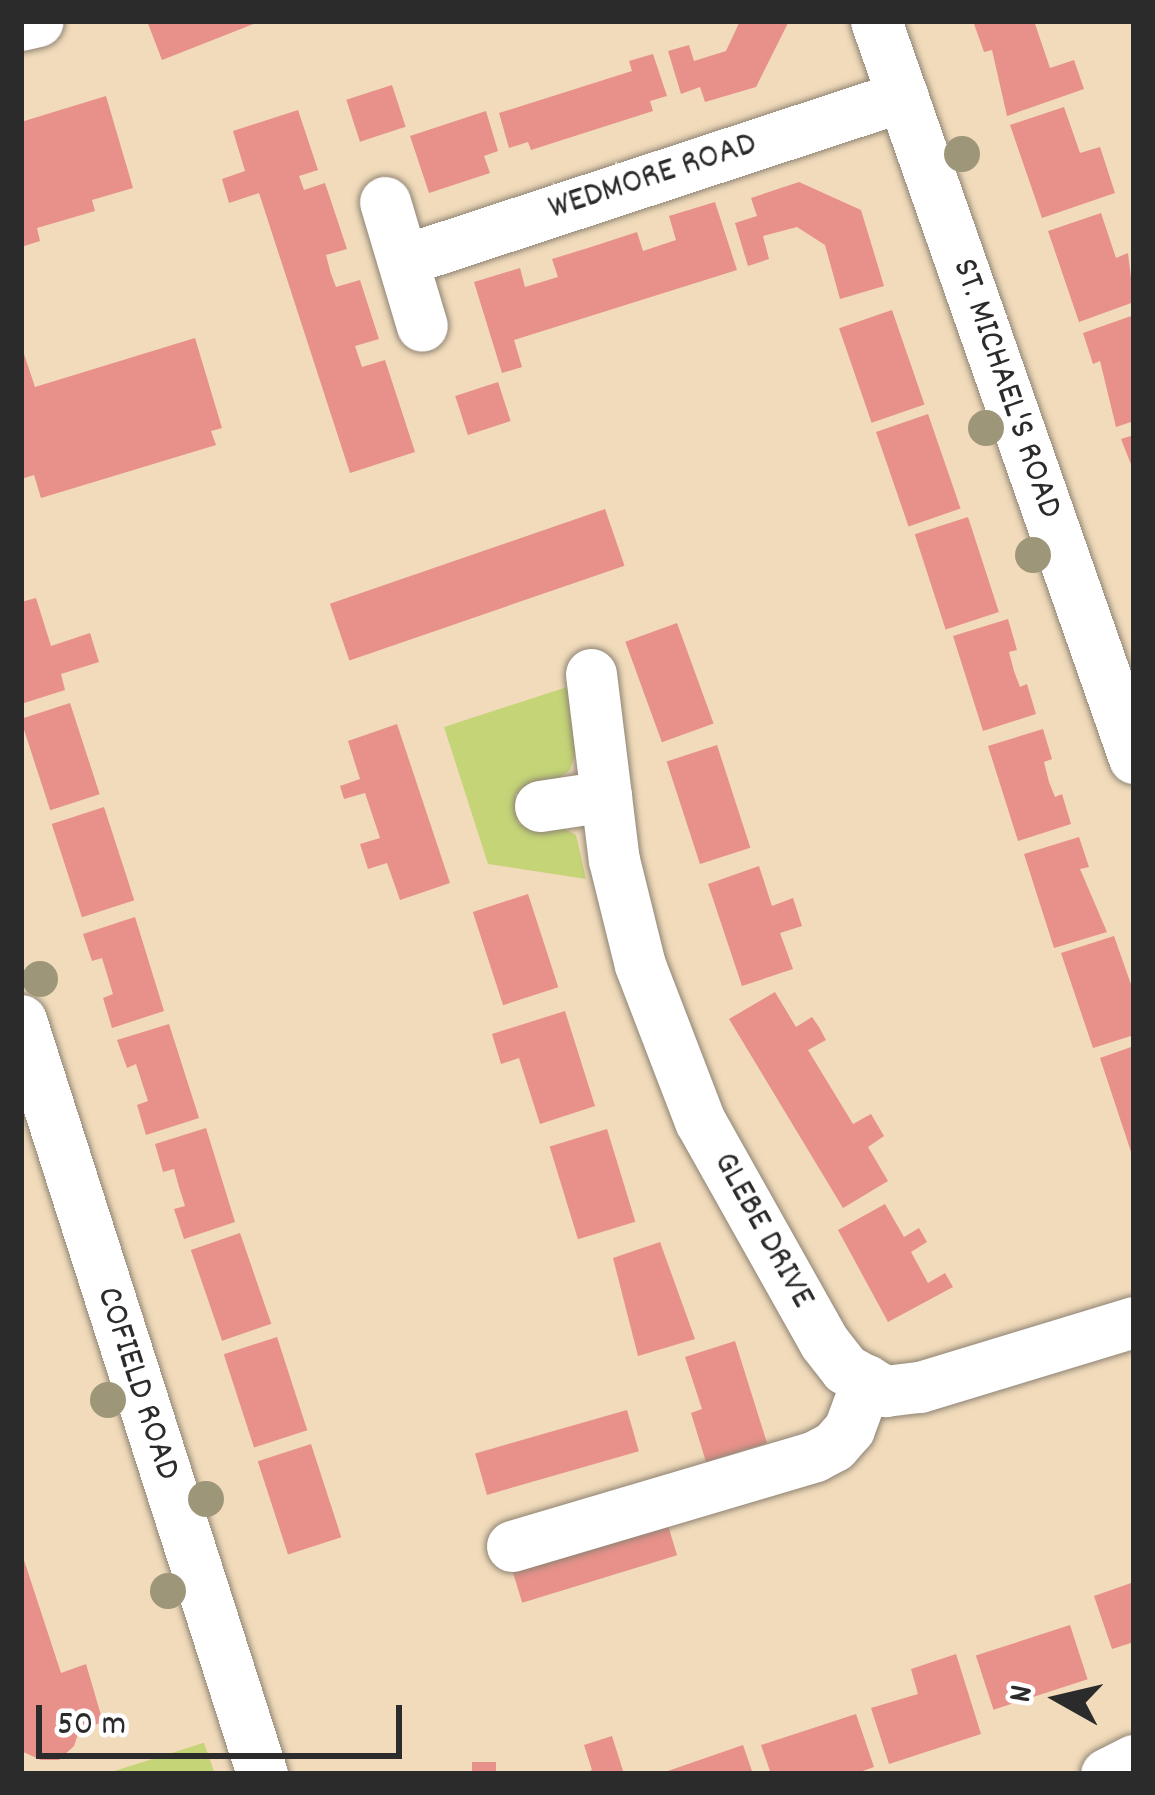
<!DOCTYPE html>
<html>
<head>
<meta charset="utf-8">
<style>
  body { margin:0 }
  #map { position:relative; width:1155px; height:1795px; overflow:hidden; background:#f1dbbb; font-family:Dekko,sans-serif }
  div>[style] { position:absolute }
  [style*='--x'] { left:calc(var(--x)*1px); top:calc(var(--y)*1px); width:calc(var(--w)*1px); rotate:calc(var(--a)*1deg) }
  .green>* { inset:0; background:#c4d477 }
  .building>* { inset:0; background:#e7918a; transform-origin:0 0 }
  .roads { filter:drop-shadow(0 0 3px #8e8373) drop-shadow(0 0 3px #8e8373) }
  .minor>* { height:51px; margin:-25.5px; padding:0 25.5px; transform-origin:25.5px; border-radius:25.5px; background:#fff }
  .trees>* { width:36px; height:36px; margin:-18px; border-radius:50%; background:#9d9678 }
  span { translate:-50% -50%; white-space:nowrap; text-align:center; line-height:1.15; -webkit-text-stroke:12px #fff; paint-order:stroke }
  .street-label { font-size:36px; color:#2b2b2b }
  .frame { position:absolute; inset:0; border:24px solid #2b2b2b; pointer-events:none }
  .north { position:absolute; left:999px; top:1639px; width:120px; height:120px; -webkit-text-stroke:9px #fff; paint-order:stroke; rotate:278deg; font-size:33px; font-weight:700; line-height:48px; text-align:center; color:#2b2b2b }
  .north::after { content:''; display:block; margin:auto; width:42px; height:54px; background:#2b2b2b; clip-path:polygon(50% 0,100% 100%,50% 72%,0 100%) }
  .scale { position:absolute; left:36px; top:1705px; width:366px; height:54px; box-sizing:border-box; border:6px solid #2b2b2b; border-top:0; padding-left:15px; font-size:36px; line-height:42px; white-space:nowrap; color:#2b2b2b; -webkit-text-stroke:9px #fff; paint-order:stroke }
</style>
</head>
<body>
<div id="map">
  <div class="green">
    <div style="clip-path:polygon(601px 676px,570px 770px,546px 787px,515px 794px,519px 824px,557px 825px,576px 835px,586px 879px,488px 864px,444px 727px)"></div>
    <div style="clip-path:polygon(204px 1743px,215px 1774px,105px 1774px,203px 1743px)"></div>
  </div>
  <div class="building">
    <div style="clip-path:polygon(147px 21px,261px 21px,162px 60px)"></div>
    <div style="clip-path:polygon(740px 21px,789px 21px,756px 87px,705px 102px,700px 87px,681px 94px,668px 51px,689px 45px,694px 61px,726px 51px)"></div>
    <div style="clip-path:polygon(973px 21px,1034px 21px,1050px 68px,1074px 60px,1084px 89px,1007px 116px,992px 50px,984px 52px)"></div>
    <div style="clip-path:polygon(653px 54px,667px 96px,650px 101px,653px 111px,531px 150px,528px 142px,509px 148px,499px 113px,632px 71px,629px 61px)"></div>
    <div style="left:392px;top:85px;width:44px;height:48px;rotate:72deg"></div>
    <div style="clip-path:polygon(106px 96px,133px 188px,92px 200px,95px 211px,37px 228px,40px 241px,21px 247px,21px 122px)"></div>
    <div style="clip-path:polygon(1064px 107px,1080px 153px,1100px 147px,1115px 193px,1042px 218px,1010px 125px)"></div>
    <div style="clip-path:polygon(298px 110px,318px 170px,299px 176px,304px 190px,325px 183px,347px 249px,326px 255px,331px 274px,336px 287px,360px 280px,379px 339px,355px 346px,362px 367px,385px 360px,415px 452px,350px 473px,259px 193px,229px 203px,222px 179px,245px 171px,233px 131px)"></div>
    <div style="clip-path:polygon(486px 111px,498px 151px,484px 156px,490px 173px,429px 193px,410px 136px)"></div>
    <div style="clip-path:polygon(799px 182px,861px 210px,884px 286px,840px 299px,825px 245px,797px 227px,763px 236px,769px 259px,748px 266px,735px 223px,757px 216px,751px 198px)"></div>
    <div style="clip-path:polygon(715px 202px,737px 270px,514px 340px,522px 367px,502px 373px,474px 282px,520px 268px,525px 287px,558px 277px,552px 259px,591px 247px,637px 232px,643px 251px,676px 240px,669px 216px)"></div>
    <div style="clip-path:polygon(1101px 213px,1116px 258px,1128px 253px,1134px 302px,1079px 322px,1048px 231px)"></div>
    <div style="left:892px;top:310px;width:100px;height:56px;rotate:71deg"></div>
    <div style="clip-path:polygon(1134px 315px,1134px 421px,1116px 427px,1100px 361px,1093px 364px,1083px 333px)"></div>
    <div style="clip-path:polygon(195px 338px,222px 428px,211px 431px,216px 445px,41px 498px,34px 475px,21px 479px,21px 345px,35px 387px)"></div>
    <div style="left:498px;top:382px;width:41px;height:45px;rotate:72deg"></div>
    <div style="left:928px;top:414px;width:100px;height:55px;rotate:71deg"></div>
    <div style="clip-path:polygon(1134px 435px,1134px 472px,1121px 439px)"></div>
    <div style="left:605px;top:509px;width:60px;height:291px;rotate:71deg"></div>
    <div style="left:968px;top:517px;width:100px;height:56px;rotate:72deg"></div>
    <div style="clip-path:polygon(36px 598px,51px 646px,90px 633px,99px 662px,61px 674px,65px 690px,21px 704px,21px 602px)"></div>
    <div style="clip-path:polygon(1008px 619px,1017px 650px,1009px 652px,1014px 671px,1020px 687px,1027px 684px,1036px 714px,983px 731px,953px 636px)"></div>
    <div style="left:677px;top:623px;width:107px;height:55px;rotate:70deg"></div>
    <div style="left:70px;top:703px;width:96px;height:52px;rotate:72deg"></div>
    <div style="clip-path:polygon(397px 724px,450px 883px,400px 900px,387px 863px,368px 869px,360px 844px,380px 838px,365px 793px,344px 799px,340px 786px,360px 779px,348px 741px)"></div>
    <div style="clip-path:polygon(1043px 729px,1052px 759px,1044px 762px,1049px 782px,1055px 797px,1062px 794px,1071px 824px,1018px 841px,988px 746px)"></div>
    <div style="left:717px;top:745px;width:108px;height:53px;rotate:72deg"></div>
    <div style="left:104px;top:807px;width:98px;height:55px;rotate:72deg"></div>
    <div style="clip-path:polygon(1079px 837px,1089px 867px,1080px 869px,1107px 932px,1054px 948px,1024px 854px)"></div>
    <div style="clip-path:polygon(759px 866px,772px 906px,793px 898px,802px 926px,780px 933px,793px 969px,742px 986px,708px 884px)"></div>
    <div style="left:528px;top:894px;width:98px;height:58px;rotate:72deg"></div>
    <div style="clip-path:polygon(135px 917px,164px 1011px,112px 1028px,103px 998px,113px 994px,102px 958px,92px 961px,83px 934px)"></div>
    <div style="clip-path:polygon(1114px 936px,1134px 993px,1134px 1035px,1093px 1048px,1061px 953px)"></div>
    <div style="clip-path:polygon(775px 992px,796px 1027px,812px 1017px,819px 1027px,826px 1040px,808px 1050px,853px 1124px,871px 1114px,884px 1136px,868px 1147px,888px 1181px,843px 1208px,729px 1019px)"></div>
    <div style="clip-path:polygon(565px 1011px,595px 1106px,540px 1124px,519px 1058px,501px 1064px,492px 1034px)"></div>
    <div style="clip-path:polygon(169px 1024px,199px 1118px,146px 1135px,137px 1105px,148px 1101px,136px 1064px,127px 1068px,117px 1040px)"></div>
    <div style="clip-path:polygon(1134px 1046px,1134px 1158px,1133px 1158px,1100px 1058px)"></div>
    <div style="clip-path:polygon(206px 1128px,235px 1222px,184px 1239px,174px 1209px,185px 1206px,179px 1187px,174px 1169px,163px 1172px,155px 1144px)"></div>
    <div style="left:607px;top:1129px;width:97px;height:60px;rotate:73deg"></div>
    <div style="clip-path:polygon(885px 1204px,904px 1237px,919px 1228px,927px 1242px,911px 1252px,928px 1283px,945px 1273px,953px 1287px,888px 1322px,838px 1230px)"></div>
    <div style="left:240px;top:1233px;width:96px;height:52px;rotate:71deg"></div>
    <div style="clip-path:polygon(660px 1242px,695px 1339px,638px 1356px,613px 1258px)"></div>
    <div style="left:277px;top:1337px;width:98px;height:56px;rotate:72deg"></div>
    <div style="clip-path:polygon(735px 1341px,767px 1443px,706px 1462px,691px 1413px,702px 1409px,685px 1357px)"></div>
    <div style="left:627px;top:1410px;width:43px;height:158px;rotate:74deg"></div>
    <div style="left:311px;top:1444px;width:98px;height:56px;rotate:72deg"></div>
    <div style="left:666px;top:1519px;width:38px;height:162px;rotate:73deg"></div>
    <div style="clip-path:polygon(21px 1551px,61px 1673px,86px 1664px,103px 1722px,79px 1731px,74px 1746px,59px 1760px,41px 1760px,21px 1751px)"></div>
    <div style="clip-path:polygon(1134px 1582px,1134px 1642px,1112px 1649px,1094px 1596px)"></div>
    <div style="left:1070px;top:1625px;width:57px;height:99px;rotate:72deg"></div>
    <div style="clip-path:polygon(956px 1654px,981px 1734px,889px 1764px,871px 1708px,918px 1694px,911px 1669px)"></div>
    <div style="clip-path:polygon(856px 1714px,874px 1767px,854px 1774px,771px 1774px,761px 1745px)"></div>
    <div style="clip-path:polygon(612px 1736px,624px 1774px,583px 1774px,592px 1770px,584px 1745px)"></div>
    <div style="clip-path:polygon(743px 1745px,753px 1774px,663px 1774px,662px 1773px)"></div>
    <div style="left:472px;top:1762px;width:24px;height:12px"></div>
  </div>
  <div class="roads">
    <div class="minor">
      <div style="--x:876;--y:21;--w:781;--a:70.71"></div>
      <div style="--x:21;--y:25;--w:17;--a:-13"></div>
      <div style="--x:385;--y:202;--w:129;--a:73.4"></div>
      <div style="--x:404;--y:260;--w:525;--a:-18.19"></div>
      <div style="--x:591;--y:674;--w:187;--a:83"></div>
      <div style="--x:614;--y:860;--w:108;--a:76.1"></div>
      <div style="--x:640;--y:965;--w:167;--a:69"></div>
      <div style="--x:700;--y:1121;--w:253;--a:60.7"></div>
      <div style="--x:824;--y:1342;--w:34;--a:52"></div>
      <div style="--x:845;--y:1369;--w:46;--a:28.8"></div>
      <div style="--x:885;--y:1391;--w:35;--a:-7"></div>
      <div style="--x:920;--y:1387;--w:224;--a:-16.9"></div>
      <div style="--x:540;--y:806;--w:67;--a:-8.6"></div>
      <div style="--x:21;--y:1020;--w:792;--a:72.27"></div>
      <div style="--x:512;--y:1546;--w:316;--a:-16.5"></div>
      <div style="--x:815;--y:1456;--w:21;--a:-28"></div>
      <div style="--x:834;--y:1446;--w:23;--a:-49"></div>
      <div style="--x:849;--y:1429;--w:52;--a:-69.8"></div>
      <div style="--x:1106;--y:1774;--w:31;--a:-27"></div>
    </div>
  </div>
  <div class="trees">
    <div style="left:962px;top:154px"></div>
    <div style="left:986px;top:428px"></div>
    <div style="left:1033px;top:555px"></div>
    <div style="left:40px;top:979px"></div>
    <div style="left:108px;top:1400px"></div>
    <div style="left:206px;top:1499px"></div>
    <div style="left:168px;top:1591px"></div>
  </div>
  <div class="street-label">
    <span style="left:653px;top:178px;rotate:-18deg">WEDMORE ROAD</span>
    <span style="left:1005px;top:389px;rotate:71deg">ST. MICHAEL'S ROAD</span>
    <span style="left:762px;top:1231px;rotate:61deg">GLEBE DRIVE</span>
    <span style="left:136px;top:1384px;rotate:72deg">COFIELD ROAD</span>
  </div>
  <div class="frame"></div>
  <div class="north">N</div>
  <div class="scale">50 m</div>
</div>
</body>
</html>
